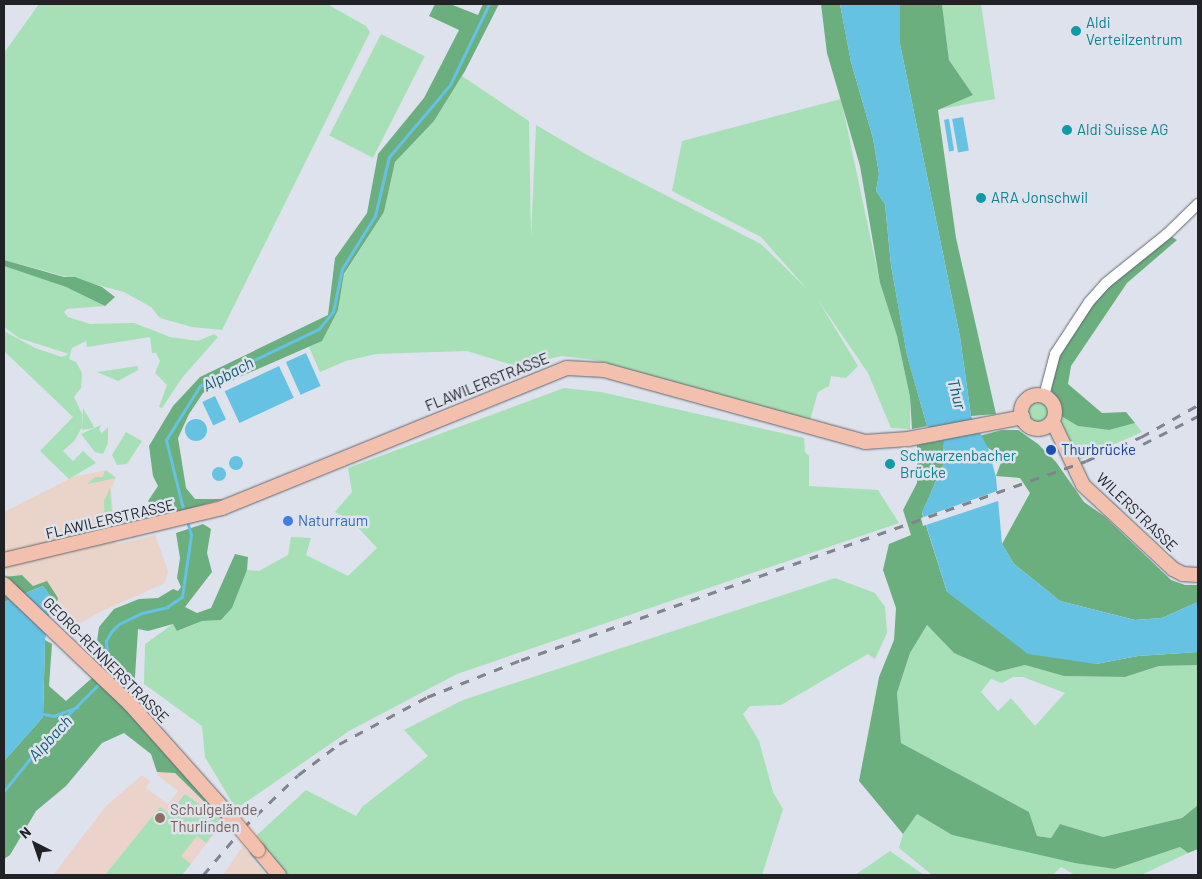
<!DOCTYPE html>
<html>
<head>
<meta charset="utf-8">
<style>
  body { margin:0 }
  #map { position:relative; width:1202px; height:879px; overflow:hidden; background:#dde2ed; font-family:Barlow,sans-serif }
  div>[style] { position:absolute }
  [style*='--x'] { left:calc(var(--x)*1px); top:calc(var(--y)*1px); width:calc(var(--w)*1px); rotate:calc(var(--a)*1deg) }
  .commercial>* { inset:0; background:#ead3c8 }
  .education>* { inset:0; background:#ebd2cb }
  .green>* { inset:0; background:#a7e0b6; transform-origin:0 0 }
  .round { border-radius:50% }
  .forest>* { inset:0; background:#6baf7f }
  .water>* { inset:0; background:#66c2e3; transform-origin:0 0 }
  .pier>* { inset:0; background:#dde2ed }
  .stream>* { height:2.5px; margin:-1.25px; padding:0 1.25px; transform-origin:1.25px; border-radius:1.25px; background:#66c2e3 }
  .roads { filter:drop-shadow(0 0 1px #626770) drop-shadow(0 0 1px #626770) }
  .minor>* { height:10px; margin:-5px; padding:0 5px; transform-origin:5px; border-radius:5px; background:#fff }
  .major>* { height:14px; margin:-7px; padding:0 7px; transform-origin:7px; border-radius:7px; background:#f2c0ac }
  .major>.ring { margin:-7px; padding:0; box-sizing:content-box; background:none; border:14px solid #f2c0ac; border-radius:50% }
  .rail>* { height:2.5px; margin-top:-1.25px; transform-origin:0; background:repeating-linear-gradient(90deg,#81848c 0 9px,transparent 0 18px) }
  .bridges { filter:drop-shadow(0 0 1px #a36d59) drop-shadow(0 0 1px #a36d59) }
  .major-bridge>* { height:14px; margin:-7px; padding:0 7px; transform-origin:7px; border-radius:7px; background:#f2c0ac }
  .dots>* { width:14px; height:14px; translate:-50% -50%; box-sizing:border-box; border:2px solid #dde2ed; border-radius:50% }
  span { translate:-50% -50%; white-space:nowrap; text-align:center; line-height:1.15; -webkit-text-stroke:5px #dde2ed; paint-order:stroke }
  .culture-label { font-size:15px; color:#0d838f }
  .left { translate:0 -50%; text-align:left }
  .street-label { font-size:15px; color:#202226 }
  .transit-label { font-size:15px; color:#164399 }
  .shop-label { font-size:15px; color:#366cbe }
  .education-label { font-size:15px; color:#785e54 }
  .water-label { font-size:16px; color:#125d74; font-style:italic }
  .frame { position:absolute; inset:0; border:5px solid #202226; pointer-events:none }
  .north { position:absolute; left:10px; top:819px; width:50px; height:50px; -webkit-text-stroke:4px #dde2ed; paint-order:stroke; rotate:319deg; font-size:14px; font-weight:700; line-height:20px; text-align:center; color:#202226 }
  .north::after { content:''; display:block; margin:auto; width:18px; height:22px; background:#202226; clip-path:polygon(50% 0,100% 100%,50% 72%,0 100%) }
</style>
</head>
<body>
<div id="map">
  <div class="commercial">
    <div style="clip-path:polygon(107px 470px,116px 477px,111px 489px,116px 544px,155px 535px,168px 571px,165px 583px,102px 611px,72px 628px,47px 582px,33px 586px,22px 575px,10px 576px,4px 571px,4px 512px,73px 477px)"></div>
    <div style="clip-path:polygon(243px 846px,251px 858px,266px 875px,223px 875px)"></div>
  </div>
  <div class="education">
    <div style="clip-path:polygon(172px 761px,225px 820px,182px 875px,53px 875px,106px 806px,142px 775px,150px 781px,146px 788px,168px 804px,178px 791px,156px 774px)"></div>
  </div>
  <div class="green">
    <div style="clip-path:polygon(39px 4px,327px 4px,366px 26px,370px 32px,222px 330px,192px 327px,160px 318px,151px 307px,124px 292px,4px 260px,4px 53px)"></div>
    <div style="clip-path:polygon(942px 4px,981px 4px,995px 99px,941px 109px,973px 95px,949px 60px)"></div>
    <div style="left:381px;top:34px;width:49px;height:114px;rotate:27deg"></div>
    <div style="clip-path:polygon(462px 76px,529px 121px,531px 237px,536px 125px,589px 156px,761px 244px,807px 289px,761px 237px,672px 191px,682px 141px,841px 99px,880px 283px,897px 336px,910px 397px,910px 429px,891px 428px,868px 373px,818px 300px,858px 366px,846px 378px,831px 376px,829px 386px,818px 392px,810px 420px,594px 360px,562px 356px,529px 363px,529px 370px,467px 351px,376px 354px,346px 361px,320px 372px,309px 347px,338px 310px,344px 275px,384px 212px,395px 162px,434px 121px)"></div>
    <div style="clip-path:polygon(4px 266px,66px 287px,105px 306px,67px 309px,64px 312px,68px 317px,90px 324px,134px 323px,170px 337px,198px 341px,214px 334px,218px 337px,182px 378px,162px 408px,159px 407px,167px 385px,155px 373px,160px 361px,156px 353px,152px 353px,150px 337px,87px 347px,86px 341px,72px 348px,69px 359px,76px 362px,82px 373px,81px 388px,74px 397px,82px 414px,82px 427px,75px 440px,63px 451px,73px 461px,83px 451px,96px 463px,69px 479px,40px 451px,73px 417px,4px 351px,4px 331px,35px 348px,62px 357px,69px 354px,19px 338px,4px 327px)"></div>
    <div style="clip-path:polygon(138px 366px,138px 370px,118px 381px,97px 372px)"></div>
    <div style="clip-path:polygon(564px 388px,601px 392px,804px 438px,805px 452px,809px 456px,809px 486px,878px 490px,899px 523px,457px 674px,349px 731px,236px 809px,205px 757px,202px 726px,144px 684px,145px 644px,173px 624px,178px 631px,202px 621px,221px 620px,232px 608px,247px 570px,259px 571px,288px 555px,291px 537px,311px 538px,306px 555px,348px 576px,377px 548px,352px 521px,335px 512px,352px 492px,348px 468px)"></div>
    <div class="round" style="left:1028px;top:402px;width:20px;height:20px"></div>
    <div style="clip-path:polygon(83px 408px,93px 425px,94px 428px,82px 430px)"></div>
    <div style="clip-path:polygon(1061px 416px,1078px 426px,1109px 430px,1135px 423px,1142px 432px,1079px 460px,1060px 425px)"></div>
    <div style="clip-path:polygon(101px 425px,99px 430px,102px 433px,108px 427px,108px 443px,103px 454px,95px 452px,81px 434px)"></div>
    <div style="clip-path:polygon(126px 432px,142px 441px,127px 464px,117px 465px,112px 455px)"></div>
    <div style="clip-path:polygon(105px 470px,116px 478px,87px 484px,95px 477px,103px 477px)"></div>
    <div style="clip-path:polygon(110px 488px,113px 527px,75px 537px,73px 534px,105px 526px,104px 501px)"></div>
    <div style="clip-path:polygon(157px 510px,162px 516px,125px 525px,123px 520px)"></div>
    <div style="clip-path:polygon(835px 578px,875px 593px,885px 607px,887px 633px,875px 659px,868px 654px,781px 705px,750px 706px,743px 714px,759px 741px,773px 792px,783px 809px,762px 875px,286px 875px,256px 836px,306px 790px,356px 816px,363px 806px,428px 756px,404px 730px,463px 700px)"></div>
    <div style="clip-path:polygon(evenodd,927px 625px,954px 653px,997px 672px,1025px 665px,1064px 676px,1125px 677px,1159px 666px,1198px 665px,1198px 805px,1182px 818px,1103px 837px,1060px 824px,1051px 838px,1037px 836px,1029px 812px,901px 743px,897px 693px,910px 653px,927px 625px,1013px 677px,1023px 677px,1065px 693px,1035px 726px,1011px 698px,998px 711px,981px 692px,991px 679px,1002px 683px,1013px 677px)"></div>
    <div style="clip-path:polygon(185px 794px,223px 821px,206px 843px,197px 836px,181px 856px,191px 864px,182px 875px,105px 875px,160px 807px,169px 814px)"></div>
    <div style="clip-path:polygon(917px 814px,952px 835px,1115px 869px,1180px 847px,1188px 853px,1141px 875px,1075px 875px,1061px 867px,1053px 875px,932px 875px,899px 848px,903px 834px)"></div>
    <div style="clip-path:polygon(890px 851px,924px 875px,855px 875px)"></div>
  </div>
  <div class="forest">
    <div style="clip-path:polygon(435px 4px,450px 4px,478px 15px,483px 4px,499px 4px,465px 71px,434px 121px,395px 162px,384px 212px,344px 274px,338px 310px,322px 341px,203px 393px,189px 414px,178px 438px,186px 488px,195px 499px,224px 499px,162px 516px,148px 501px,158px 486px,153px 476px,149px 446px,173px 406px,200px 377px,328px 315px,335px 258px,367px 213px,378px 154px,424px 98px,459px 30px,429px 16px)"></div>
    <div style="clip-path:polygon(821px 4px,840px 4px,851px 62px,873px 138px,879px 174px,876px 191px,885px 204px,891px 265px,907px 355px,927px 426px,912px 429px,910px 397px,897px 336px,880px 283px,860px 166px,827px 53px)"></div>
    <div style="clip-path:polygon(900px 4px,942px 4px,949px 60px,973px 95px,938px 110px,956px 238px,996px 414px,971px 416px,960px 337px,900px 44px)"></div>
    <div style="clip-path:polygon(1167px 234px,1177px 240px,1127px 283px,1071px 366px,1068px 384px,1102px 413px,1126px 412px,1135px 423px,1109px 430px,1078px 426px,1061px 416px,1048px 381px,1055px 354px,1089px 302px)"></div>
    <div style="clip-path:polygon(4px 260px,64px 277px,75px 277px,102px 287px,115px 297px,105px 306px,66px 287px,4px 266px)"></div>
    <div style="clip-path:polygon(1002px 430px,1018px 430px,1038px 444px,1056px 462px,1084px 502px,1104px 516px,1171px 580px,1185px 585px,1198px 585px,1198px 602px,1162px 618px,1135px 620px,1060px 601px,1014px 564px,1002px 544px,1030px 493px,1020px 478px,996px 476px,1003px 457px,988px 448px,979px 436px)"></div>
    <div style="clip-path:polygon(944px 440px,943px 465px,922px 513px,947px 592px,1096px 664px,1138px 656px,1198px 652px,1198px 665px,1159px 666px,1125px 677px,1064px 676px,1025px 665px,997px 672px,954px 653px,927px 625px,910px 653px,897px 693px,901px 743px,1029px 812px,1037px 836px,1051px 838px,1060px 824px,1103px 837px,1182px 818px,1198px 805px,1198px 849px,1188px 853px,1180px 847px,1115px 869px,1075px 863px,952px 835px,917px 814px,903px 834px,859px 781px,879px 677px,894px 640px,896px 608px,883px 570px,889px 544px,911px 535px,903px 510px,917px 483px,917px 445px)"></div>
    <div style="clip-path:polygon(203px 524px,211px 529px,207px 553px,212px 572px,185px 607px,197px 613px,211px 608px,235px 554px,248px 557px,247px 570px,232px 608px,221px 620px,202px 621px,177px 631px,173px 624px,148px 631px,138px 629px,135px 677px,142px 728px,224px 821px,175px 773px,157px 772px,151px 754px,124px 733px,102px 743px,66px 786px,36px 811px,10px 855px,4px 859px,4px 761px,43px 717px,45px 640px,52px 644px,49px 686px,66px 701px,92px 678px,99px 627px,114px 609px,139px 599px,158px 598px,173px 589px,178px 591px,181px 587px,177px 578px,180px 558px,176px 533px)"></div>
    <div style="clip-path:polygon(22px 575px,33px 586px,47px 581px,58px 598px,53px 617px,52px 598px,43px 586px,4px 602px,4px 577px)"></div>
  </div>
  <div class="water">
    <div style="clip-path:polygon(840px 4px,900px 4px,900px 44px,960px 337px,971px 416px,988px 448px,996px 477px,1002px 544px,1014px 564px,1060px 601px,1135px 620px,1162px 618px,1198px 602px,1198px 652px,1138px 656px,1096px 664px,1028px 654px,947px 592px,922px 512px,943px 466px,944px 440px,927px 426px,907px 356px,891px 265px,885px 204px,876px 191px,879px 174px,873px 138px,851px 62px)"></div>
    <div style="left:963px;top:117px;width:34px;height:11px;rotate:80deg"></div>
    <div style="left:949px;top:119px;width:32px;height:5px;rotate:81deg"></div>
    <div style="left:306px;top:353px;width:36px;height:22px;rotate:66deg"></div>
    <div style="left:279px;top:366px;width:35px;height:60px;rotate:65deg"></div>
    <div style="left:215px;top:396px;width:26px;height:14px;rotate:65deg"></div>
    <div class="round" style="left:185px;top:419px;width:22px;height:22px"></div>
    <div class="round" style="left:229px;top:456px;width:14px;height:14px"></div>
    <div class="round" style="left:212px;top:467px;width:14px;height:14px"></div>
    <div style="clip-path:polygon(43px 586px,52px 598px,45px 640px,43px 717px,4px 761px,4px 602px)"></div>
  </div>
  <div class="pier">
    <div style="clip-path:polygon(1000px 490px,1001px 500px,923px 526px,921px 518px)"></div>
  </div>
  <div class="stream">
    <div style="--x:184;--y:513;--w:75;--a:-103.9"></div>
    <div style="--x:166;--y:440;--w:64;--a:-57.8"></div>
    <div style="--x:200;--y:386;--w:132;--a:-25.6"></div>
    <div style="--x:319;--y:329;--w:22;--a:-51"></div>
    <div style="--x:333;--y:312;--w:44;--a:-78.2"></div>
    <div style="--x:342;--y:269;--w:62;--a:-58.1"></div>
    <div style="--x:375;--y:216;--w:61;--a:-76.7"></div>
    <div style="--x:389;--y:157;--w:94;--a:-49.7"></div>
    <div style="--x:450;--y:85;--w:90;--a:-64.3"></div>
    <div style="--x:106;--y:676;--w:6;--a:-59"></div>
    <div style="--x:109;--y:671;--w:30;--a:-96"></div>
    <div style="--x:106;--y:641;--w:10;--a:-61"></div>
    <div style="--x:111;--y:632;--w:11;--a:-45"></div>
    <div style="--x:119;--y:624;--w:25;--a:-26"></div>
    <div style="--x:142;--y:613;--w:26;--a:-13"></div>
    <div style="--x:167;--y:607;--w:18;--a:-34"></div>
    <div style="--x:182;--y:597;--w:63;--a:-81.7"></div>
    <div style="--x:191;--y:535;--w:15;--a:-106"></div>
    <div style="--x:44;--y:714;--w:10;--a:11"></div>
    <div style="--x:54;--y:716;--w:25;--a:-21"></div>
    <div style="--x:4;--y:791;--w:78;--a:-51.2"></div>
    <div style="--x:53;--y:730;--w:68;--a:-45"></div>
  </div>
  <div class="roads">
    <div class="minor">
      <div style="--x:1044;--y:396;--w:43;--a:-75.3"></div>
      <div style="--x:1055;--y:354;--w:62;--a:-56.8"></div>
      <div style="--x:1089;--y:302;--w:25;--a:-48"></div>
      <div style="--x:1106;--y:283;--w:78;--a:-38.8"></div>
      <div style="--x:1167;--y:234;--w:43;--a:-44.1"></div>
    </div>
    <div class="major">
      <div class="ring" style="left:1021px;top:395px;width:20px;height:20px"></div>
      <div style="--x:1053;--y:422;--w:70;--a:64.5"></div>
      <div style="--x:1083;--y:485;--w:123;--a:43"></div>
      <div style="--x:1173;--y:569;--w:11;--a:27"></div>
      <div style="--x:1183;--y:574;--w:15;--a:4"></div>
      <div style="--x:4;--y:560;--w:224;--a:-13.4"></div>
      <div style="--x:222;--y:508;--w:372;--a:-22.1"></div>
      <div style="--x:567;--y:368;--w:37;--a:3"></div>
      <div style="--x:604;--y:370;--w:271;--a:15.4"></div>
      <div style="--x:865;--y:442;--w:43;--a:-4"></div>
      <div style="--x:908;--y:439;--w:117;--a:-10.8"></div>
      <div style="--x:4;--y:584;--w:174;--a:43.6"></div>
      <div style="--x:130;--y:704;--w:147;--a:48.3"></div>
      <div style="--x:258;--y:850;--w:33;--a:50"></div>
    </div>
  </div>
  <div class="rail">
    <div style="--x:1143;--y:444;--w:62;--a:-27"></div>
    <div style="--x:203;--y:875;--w:62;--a:-49.6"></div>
    <div style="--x:243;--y:828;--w:76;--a:-43.9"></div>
    <div style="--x:298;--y:775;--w:51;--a:-37.1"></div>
    <div style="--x:339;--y:744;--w:100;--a:-28.1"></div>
    <div style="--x:427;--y:697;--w:101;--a:-21.5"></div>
    <div style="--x:521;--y:660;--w:599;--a:-19.4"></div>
    <div style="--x:1086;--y:461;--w:60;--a:-23.6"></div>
    <div style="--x:1141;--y:437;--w:65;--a:-29.3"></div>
  </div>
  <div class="bridges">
    <div class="major-bridge">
      <div style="--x:228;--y:814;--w:47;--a:50.2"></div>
    </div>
  </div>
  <div class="dots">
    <div style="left:1076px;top:31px;background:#0f9aa8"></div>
    <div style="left:1067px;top:130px;background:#0f9aa8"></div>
    <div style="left:981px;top:198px;background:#0f9aa8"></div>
    <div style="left:1051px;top:450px;background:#1a4fb4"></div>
    <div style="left:890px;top:464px;background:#0f9aa8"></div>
    <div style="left:288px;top:521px;background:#3f7fe0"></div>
    <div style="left:160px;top:818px;background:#8d6e63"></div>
  </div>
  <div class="culture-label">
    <span class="left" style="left:1086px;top:31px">Aldi<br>Verteilzentrum</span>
    <span class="left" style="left:1077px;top:130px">Aldi Suisse AG</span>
    <span class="left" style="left:991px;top:198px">ARA Jonschwil</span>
    <span class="left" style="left:900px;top:464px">Schwarzenbacher<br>Brücke</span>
  </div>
  <div class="street-label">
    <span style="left:487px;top:382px;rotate:-22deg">FLAWILERSTRASSE</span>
    <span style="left:1137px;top:512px;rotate:44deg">WILERSTRASSE</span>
    <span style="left:110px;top:519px;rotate:-13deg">FLAWILERSTRASSE</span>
    <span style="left:106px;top:660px;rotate:45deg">GEORG-RENNERSTRASSE</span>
  </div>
  <div class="transit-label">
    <span class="left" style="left:1061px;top:450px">Thurbrücke</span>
  </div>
  <div class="shop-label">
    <span class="left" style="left:298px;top:521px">Naturraum</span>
  </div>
  <div class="education-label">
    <span class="left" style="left:170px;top:818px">Schulgelände<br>Thurlinden</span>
  </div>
  <div class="water-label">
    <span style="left:228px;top:374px;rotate:-28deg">Alpbach</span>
    <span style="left:957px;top:394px;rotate:75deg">Thur</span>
    <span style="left:50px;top:738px;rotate:-47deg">Alpbach</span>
  </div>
  <div class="frame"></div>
  <div class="north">N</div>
</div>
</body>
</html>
